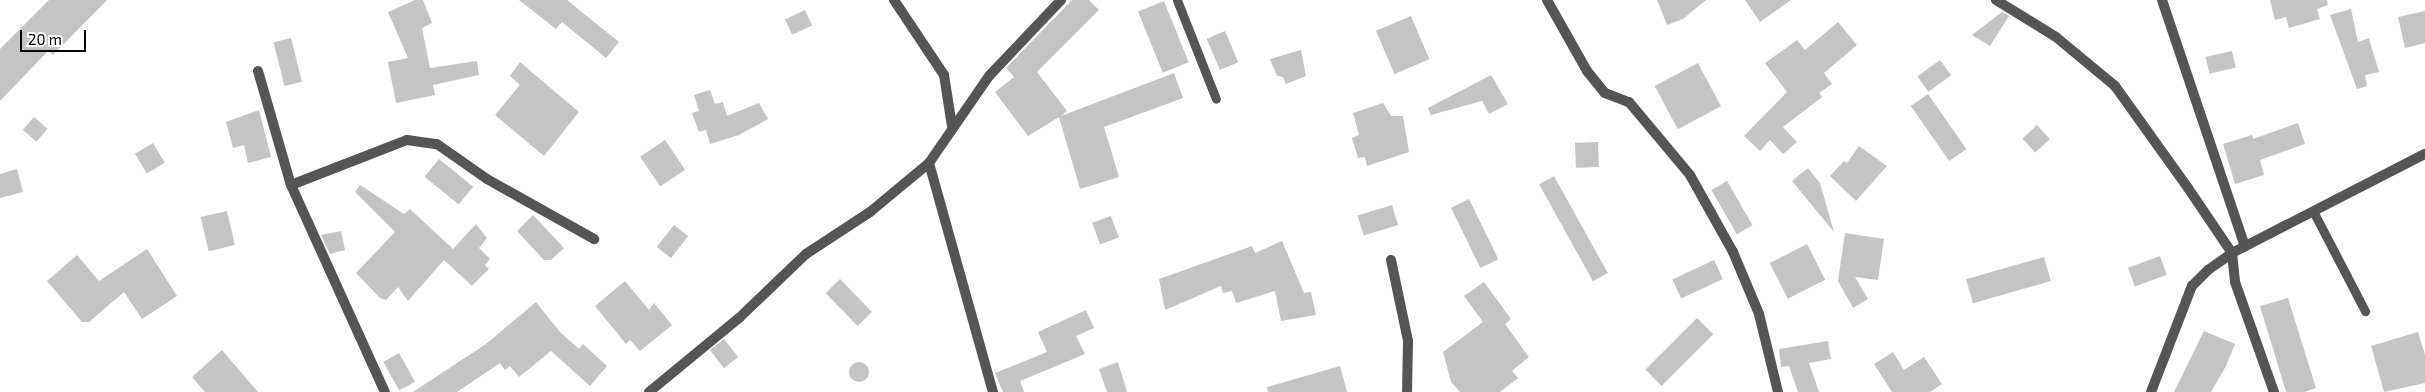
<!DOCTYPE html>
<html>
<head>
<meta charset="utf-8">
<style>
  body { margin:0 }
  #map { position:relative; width:2425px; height:392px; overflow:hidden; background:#fff; font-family:"Exo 2",sans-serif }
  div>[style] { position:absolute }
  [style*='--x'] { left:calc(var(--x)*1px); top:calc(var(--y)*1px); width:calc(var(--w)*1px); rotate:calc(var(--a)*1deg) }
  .building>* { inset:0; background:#c4c4c4; transform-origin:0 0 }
  .round { border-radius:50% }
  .service>* { height:9px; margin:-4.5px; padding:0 4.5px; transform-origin:4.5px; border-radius:4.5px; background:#555 }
  .minor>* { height:10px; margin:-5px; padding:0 5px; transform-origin:5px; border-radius:5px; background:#555 }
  span { translate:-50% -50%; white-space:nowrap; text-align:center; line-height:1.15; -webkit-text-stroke:4px #fff; paint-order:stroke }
  .scale { position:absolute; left:20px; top:30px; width:66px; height:22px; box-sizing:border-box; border:2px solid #000; border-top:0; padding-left:6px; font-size:15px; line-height:18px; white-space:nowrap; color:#000; -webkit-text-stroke:4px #fff; paint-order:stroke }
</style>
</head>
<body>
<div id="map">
  <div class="building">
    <div style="clip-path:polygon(49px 0,107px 0,53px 55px,48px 51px,0 101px,0 49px)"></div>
    <div style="clip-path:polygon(415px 0,423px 0,432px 23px,422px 28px,430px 68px,477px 61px,479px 75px,433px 85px,435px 95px,396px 103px,388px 62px,408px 58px,388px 12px)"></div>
    <div style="clip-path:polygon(519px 0,567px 0,619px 42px,606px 58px,562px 22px,556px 29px)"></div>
    <div style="clip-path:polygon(1072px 0,1089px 0,1099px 10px,1037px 72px,1067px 111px,1061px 116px,1174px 73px,1183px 98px,1104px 127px,1119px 177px,1080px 189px,1059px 117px,1028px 136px,995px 92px,1014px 77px,1006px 68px)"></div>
    <div style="clip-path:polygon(1657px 0,1706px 0,1683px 19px,1667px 25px)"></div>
    <div style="clip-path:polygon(1745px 0,1791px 0,1760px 22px)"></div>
    <div style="clip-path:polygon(2270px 0,2327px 0,2328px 5px,2317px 9px,2320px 19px,2289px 28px,2286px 17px,2275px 20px)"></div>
    <div style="left:1164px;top:1px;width:66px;height:28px;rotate:68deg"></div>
    <div style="clip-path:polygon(2351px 9px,2358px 42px,2369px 38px,2379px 72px,2365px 75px,2367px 86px,2357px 89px,2330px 15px)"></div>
    <div style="left:805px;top:10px;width:17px;height:22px;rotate:65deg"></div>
    <div style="clip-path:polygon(2425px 11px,2425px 43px,2405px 48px,2398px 17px)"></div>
    <div style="clip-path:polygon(2002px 12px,2009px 16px,1990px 46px,1972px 35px)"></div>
    <div style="left:1411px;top:16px;width:47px;height:38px;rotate:67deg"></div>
    <div style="clip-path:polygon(1838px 22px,1857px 45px,1824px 73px,1832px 84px,1819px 93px,1822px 97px,1783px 127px,1797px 142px,1783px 154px,1770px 140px,1760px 151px,1744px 136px,1787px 92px,1765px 63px,1797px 40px,1805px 50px)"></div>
    <div style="left:1225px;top:31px;width:34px;height:20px;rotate:67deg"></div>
    <div style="left:291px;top:38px;width:45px;height:18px;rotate:76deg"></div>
    <div style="clip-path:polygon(1301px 50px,1306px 76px,1286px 84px,1283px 77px,1277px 76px,1270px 59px)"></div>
    <div style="left:2232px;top:51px;width:17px;height:27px;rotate:77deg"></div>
    <div style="left:1940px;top:60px;width:19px;height:28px;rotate:54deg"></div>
    <div style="clip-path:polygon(520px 62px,579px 112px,544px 156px,495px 115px,520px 85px,510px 76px)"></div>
    <div style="left:1698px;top:63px;width:49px;height:49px;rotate:62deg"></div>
    <div style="clip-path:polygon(1491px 75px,1508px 104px,1489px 114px,1482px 101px,1431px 115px,1428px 108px)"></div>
    <div style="clip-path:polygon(710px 90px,715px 104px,723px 102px,727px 116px,759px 103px,768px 119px,739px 135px,710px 144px,706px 130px,699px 132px,692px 113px,699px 111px,694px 95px)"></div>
    <div style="left:1928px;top:94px;width:67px;height:21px;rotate:55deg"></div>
    <div style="clip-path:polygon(1383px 103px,1391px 116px,1403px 116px,1409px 152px,1367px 166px,1365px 157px,1358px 158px,1352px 138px,1359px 135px,1353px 113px)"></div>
    <div style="clip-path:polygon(259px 110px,271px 157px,248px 163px,244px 145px,233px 148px,226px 122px)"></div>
    <div style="left:34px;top:117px;width:18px;height:17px;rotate:41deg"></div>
    <div style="clip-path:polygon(2298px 123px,2305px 144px,2260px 160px,2264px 175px,2235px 184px,2223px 144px,2252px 135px,2253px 139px)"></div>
    <div style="left:2037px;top:125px;width:19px;height:20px;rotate:47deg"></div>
    <div style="left:665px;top:140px;width:36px;height:30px;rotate:56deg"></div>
    <div style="left:1598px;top:142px;width:25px;height:23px;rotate:88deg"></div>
    <div style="left:153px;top:143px;width:23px;height:21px;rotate:59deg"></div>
    <div style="clip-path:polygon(1859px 146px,1887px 166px,1856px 201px,1830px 176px,1844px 161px,1847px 163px)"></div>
    <div style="left:439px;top:159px;width:44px;height:23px;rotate:39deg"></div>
    <div style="clip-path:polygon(1808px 168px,1820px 183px,1834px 232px,1792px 181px)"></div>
    <div style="clip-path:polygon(17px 169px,23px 192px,0 198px,0 174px)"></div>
    <div style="left:1554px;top:176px;width:111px;height:17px;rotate:61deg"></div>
    <div style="left:1727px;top:181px;width:51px;height:18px;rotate:60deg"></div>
    <div style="clip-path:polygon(360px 185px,404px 214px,410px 209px,453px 249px,476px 224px,487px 238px,479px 248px,490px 259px,485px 265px,489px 269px,472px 286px,444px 260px,408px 301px,398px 287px,386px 300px,380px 298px,356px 273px,395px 232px,355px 192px)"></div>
    <div style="left:1469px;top:199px;width:67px;height:20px;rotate:64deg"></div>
    <div style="left:1392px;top:205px;width:21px;height:36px;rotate:73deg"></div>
    <div style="left:227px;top:211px;width:35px;height:27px;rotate:77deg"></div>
    <div style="clip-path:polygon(533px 215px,564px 248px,551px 260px,544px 260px,517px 231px)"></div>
    <div style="left:1111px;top:216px;width:23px;height:20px;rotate:70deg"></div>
    <div style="left:674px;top:225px;width:18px;height:28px;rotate:38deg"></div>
    <div style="clip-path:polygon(341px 231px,345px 250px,330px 254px,321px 235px)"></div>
    <div style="clip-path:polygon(1845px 233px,1884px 239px,1878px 280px,1855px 277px,1868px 299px,1853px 308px,1838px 281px)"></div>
    <div style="clip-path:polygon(1282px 241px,1304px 293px,1311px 292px,1316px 315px,1281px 321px,1275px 291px,1236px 303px,1232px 291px,1223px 293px,1221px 286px,1165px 310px,1159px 279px,1252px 246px,1255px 253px)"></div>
    <div style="left:1807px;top:244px;width:40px;height:42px;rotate:63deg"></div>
    <div style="clip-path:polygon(147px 249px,177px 296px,142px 319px,124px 292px,89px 322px,82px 322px,47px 281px,77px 255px,99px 281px)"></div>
    <div style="left:2160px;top:256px;width:20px;height:34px;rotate:70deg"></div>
    <div style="left:2044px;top:257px;width:25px;height:81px;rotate:74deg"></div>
    <div style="left:1714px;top:260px;width:21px;height:46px;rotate:65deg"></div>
    <div style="left:840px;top:279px;width:46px;height:20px;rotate:46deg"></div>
    <div style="clip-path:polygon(625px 281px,649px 310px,654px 303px,672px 325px,640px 351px,630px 340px,626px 344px,595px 306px)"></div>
    <div style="clip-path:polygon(1484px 282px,1511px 319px,1505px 324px,1529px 357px,1512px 371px,1518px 378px,1500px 392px,1460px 392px,1451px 382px,1443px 352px,1483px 322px,1464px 296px)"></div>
    <div style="clip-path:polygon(2288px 298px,2316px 388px,2304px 392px,2286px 392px,2260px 306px)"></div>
    <div style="clip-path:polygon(536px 302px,560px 332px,579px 349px,583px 344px,607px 366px,590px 386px,551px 351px,519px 377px,510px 366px,505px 370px,500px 363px,457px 392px,413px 392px,486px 344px)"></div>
    <div style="clip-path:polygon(1086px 310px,1094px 328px,1076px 336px,1085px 354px,1020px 381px,1024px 392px,1003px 392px,995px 373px,1047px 352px,1038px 332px)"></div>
    <div style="left:1697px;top:318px;width:23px;height:73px;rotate:45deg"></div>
    <div style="clip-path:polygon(2204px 331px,2235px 344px,2226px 366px,2211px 392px,2174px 392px)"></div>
    <div style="clip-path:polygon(2418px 332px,2425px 355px,2425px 383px,2384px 392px,2371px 346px)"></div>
    <div style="left:724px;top:339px;width:23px;height:18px;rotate:52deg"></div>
    <div style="clip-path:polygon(1828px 341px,1831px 359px,1809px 363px,1819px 392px,1798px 392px,1789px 366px,1781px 367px,1779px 349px)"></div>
    <div style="clip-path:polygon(222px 350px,258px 392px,205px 392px,192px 377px)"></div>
    <div style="clip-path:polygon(1893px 352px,1904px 370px,1924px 357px,1942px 384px,1930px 392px,1892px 392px,1874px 364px)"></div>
    <div style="left:399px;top:353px;width:33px;height:18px;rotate:61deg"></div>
    <div class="round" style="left:849px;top:362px;width:20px;height:20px"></div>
    <div style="clip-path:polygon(1118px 362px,1127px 392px,1107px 392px,1099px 369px)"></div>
    <div style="clip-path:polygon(1340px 366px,1347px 392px,1268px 392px,1267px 387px)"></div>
  </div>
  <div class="service">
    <div style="--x:1177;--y:0;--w:106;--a:68.5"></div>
    <div style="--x:2313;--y:211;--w:113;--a:62.5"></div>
  </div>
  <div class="minor">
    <div style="--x:894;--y:0;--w:90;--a:56.3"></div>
    <div style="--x:944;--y:75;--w:52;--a:81.1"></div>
    <div style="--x:1547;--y:0;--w:81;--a:60.6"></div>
    <div style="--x:1587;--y:71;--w:28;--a:51"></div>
    <div style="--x:1605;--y:93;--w:26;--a:21"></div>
    <div style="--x:1629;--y:102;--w:95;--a:50.1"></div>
    <div style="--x:1690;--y:175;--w:88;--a:60.8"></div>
    <div style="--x:1733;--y:252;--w:67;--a:67.2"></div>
    <div style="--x:1759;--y:314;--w:80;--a:76.3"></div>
    <div style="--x:1996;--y:0;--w:70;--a:31.7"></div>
    <div style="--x:2056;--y:37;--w:77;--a:39.7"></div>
    <div style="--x:2115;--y:86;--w:125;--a:54.4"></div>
    <div style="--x:2188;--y:188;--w:78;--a:55.9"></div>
    <div style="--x:2232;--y:253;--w:29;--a:84"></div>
    <div style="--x:2235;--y:282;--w:117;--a:70.5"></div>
    <div style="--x:2162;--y:0;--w:260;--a:71.4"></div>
    <div style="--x:258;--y:71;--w:119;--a:73.9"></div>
    <div style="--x:291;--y:185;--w:227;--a:65.6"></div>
    <div style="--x:929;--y:163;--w:238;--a:74.4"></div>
    <div style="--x:291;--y:185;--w:124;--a:-21.2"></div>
    <div style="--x:407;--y:140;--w:30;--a:8"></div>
    <div style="--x:437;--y:144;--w:61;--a:35"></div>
    <div style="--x:487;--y:179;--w:123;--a:29.3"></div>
    <div style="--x:1391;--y:260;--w:83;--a:78.1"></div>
    <div style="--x:1408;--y:341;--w:51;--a:91.1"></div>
    <div style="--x:649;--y:392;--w:117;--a:-39.4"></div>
    <div style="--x:739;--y:318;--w:93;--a:-43.7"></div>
    <div style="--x:806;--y:254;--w:77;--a:-33.3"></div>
    <div style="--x:870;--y:212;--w:77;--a:-39.7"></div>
    <div style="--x:929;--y:163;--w:106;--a:-55.4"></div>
    <div style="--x:989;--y:76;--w:105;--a:-46.5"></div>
    <div style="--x:2151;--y:392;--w:114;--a:-68.9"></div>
    <div style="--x:2192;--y:286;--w:23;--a:-45"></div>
    <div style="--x:2208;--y:270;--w:29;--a:-35"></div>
    <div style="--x:2232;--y:253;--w:217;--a:-27.2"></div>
  </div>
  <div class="scale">20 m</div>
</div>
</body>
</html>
